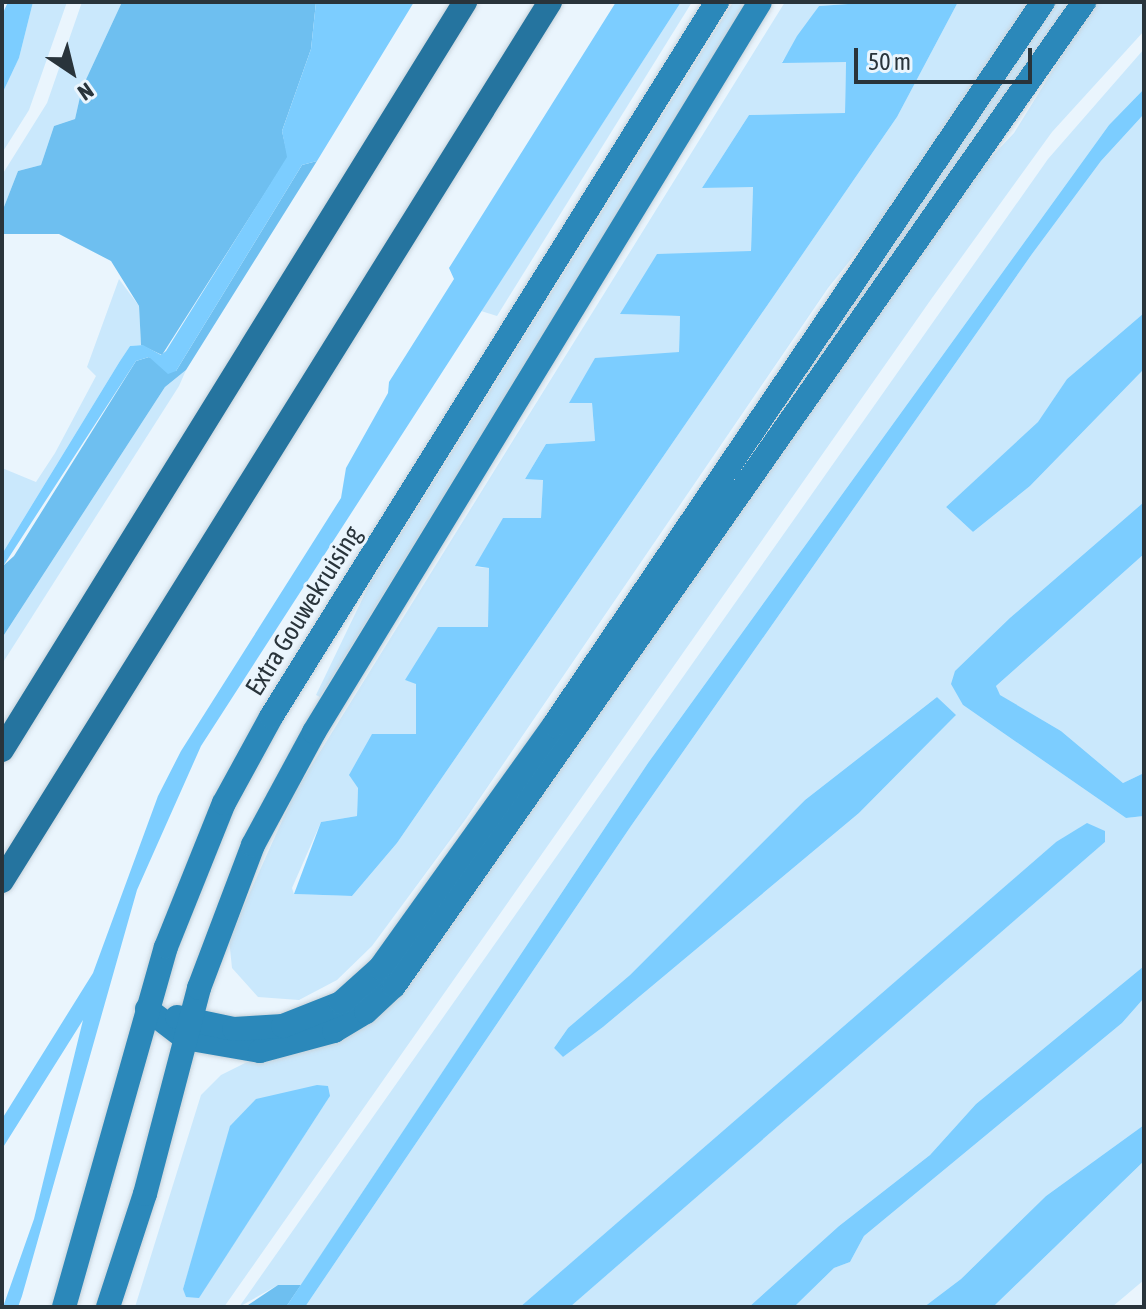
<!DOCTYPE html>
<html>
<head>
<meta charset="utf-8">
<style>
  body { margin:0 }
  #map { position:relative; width:1146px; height:1309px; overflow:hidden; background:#eaf5fd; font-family:"Asap Condensed",sans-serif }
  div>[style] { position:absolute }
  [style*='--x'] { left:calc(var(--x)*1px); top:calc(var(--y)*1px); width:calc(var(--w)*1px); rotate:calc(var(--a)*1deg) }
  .green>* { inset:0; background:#cae8fc }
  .forest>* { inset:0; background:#6ebff0 }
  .water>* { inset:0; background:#7ccdff }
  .roads { filter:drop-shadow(0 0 2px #c7d2da) drop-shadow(0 0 2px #c7d2da) }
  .major>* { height:24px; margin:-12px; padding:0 12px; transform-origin:12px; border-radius:12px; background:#2b88ba }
  .highway>* { height:24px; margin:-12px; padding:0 12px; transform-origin:12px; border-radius:12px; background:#25749f }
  span { translate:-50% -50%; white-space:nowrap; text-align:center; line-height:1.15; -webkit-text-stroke:6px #eaf5fd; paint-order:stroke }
  .street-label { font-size:26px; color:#29343b }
  .frame { position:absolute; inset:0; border:4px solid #29343b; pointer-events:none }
  .north { position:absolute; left:32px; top:32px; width:80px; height:80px; -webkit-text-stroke:6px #eaf5fd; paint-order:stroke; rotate:145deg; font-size:22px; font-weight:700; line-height:32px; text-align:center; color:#29343b }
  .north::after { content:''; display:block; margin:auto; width:28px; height:36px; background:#29343b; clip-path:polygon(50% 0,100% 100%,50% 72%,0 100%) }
  .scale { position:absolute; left:854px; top:48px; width:178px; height:36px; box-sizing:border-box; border:4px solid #29343b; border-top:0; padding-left:10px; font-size:24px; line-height:28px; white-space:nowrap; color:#29343b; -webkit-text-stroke:6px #eaf5fd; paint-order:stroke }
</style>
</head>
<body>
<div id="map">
  <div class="green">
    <div style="clip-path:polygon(33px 2px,67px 2px,29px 110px,2px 153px,2px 94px,19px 58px)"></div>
    <div style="clip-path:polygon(82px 2px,122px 2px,82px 88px,75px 119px,54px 126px,41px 165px,18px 171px,2px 212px,2px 175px,47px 103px)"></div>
    <div style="clip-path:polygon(681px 2px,692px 2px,497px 316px,481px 311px)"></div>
    <div style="clip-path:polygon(733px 2px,747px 2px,320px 697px,316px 695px,370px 583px)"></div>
    <div style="clip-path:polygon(785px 2px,877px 2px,819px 6px,782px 62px,846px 61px,845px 114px,749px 115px,702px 188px,753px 186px,751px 251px,621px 314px,680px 316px,679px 352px,662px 355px,570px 403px,592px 403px,595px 441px,546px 444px,525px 479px,543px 479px,541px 519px,476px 567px,489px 568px,488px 627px,405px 680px,416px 683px,416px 734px,358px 788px,357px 816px,321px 822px,292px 888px,294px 894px,352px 896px,397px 843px,897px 117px,958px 2px,1033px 2px,933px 157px,828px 288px,465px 820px,372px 946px,337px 980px,299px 1000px,258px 997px,232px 968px,229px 939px,295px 792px)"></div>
    <div style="clip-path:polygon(1054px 2px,1075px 2px,439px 911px,337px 1014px,835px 324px)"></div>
    <div style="clip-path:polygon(evenodd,1095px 2px,1144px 2px,1144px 31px,1052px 132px,932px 298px,224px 1307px,135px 1307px,201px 1095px,221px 1075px,247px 1062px,329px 1043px,965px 185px,1014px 133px,1095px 2px,330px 1096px,199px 1297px,183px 1289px,207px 1213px,330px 1096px)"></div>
    <div style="clip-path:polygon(1144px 49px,1144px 89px,1109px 125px,648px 763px,301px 1285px,278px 1285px,239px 1307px,1048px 159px)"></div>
    <div style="clip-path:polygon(evenodd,1144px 114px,1144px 313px,1067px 379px,1039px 422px,946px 507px,973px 532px,1030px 486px,1144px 369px,1144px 502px,1011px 617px,963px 705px,1126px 818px,1144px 816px,1144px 966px,976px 1104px,930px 1155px,839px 1226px,749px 1307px,570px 1307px,1105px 842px,1104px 831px,1056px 842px,520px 1307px,305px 1307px,631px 826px,1032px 254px,1101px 161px,1144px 114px,937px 697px,955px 716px,859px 813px,603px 1027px,563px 1057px,554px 1048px,568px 1028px,630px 975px,805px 800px,937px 697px)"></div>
    <div style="clip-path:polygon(119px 279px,139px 306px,141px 345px,130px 346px,120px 361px,2px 554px,2px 468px,36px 482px,55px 453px,96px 376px,87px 367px)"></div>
    <div style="clip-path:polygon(186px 370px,179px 386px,2px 664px,2px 638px,165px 387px)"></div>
    <div style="clip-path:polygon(1144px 554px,1144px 773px,1123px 783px,1061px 731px,999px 695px,996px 686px)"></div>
    <div style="clip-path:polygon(1144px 998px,1144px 1125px,1046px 1196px,961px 1279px,924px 1307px,794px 1307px,834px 1268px,850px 1262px,864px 1236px,1122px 1023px)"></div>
    <div style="clip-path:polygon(1144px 1161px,1144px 1280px,1112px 1307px,993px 1307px)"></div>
  </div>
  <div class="forest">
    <div style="clip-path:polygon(122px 2px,316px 2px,311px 49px,282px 131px,288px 157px,162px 355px,141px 345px,139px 306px,111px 261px,59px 234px,2px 234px,2px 212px,18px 171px,41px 165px,54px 126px,75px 119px,82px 88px)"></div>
    <div style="clip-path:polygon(317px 161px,186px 370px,165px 387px,2px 638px,4px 565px,14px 556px,136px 361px,149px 357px,176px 371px,302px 165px)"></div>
    <div style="clip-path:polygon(278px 1285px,301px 1285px,286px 1307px,245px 1307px)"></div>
  </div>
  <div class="water">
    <div style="clip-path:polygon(8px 2px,33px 2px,19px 58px,2px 94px,2px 15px)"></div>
    <div style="clip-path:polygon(316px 2px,414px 2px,317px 161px,302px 165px,176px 371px,168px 374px,149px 357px,136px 361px,2px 568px,2px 554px,120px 361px,130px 346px,143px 345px,161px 355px,166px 351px,287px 157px,282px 131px,311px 49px)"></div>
    <div style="clip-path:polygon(616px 2px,681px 2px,201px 746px,137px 890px,22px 1296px,18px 1307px,3px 1307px,34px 1219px,83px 1020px,2px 1149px,2px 1119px,93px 973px,158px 796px,181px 751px,341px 498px,346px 468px,388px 393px,389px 382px,454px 279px,449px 268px)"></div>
    <div style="clip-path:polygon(877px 2px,958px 2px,897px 117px,397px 843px,352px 896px,294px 894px,321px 822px,357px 816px,358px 788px,349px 775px,372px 734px,416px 734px,416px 684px,405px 680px,438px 627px,488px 627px,489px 568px,475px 566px,503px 518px,541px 518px,543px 480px,525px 479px,546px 444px,595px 441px,592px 403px,569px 403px,595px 358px,679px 352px,680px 316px,620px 314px,657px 254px,751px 251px,753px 187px,702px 188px,749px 115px,845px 113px,846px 62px,782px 63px,797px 36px,819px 6px)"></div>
    <div style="clip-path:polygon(1144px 89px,1144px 114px,1101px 161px,1032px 254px,631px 826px,305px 1307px,286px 1307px,648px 763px,1109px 125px)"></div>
    <div style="clip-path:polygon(1144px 313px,1144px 369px,1030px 486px,973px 532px,946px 507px,1038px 422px,1067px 379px)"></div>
    <div style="clip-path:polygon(1144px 502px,1144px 554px,996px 686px,1000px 695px,1061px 731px,1123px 783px,1144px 773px,1144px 816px,1126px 818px,963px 705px,951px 684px,955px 671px,1011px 617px)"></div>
    <div style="clip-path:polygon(937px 697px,956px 715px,859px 813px,603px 1027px,563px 1057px,554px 1048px,568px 1028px,630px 975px,805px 800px)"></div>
    <div style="clip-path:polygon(1087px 823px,1105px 831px,1105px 842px,570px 1307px,520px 1307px,1056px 842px)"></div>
    <div style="clip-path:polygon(1144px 966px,1144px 998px,1122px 1023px,864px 1236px,850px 1262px,834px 1268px,794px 1307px,749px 1307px,839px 1226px,930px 1155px,976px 1104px)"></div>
    <div style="clip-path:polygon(317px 1085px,328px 1086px,330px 1096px,199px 1298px,186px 1297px,183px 1289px,230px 1126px,256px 1099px)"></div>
    <div style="clip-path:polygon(1144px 1125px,1144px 1161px,993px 1307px,924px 1307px,961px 1279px,1046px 1196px)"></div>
  </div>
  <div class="roads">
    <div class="major">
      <div style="--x:147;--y:1009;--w:48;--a:37.3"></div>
      <div style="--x:185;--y:1038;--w:76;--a:9.8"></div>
      <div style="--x:260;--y:1051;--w:77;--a:-15.1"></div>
      <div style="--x:334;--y:1031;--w:37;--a:-31"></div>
      <div style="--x:366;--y:1012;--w:38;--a:-43"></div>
      <div style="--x:394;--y:986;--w:1202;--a:-54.96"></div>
      <div style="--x:177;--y:1017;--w:58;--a:11.9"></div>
      <div style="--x:234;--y:1029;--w:49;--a:-3.5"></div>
      <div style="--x:283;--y:1026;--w:62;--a:-21.6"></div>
      <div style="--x:341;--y:1003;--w:52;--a:-41.9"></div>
      <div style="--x:380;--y:968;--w:299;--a:-54.4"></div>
      <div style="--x:554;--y:725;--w:873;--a:-55.93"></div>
      <div style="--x:64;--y:1307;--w:374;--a:-74.2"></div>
      <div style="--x:166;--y:947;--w:155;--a:-68.1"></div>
      <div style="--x:224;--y:803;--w:98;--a:-61.3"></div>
      <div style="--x:271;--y:717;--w:843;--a:-58.05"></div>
      <div style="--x:108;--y:1307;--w:119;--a:-71.9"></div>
      <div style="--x:145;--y:1194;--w:213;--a:-75.3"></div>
      <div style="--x:199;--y:988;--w:153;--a:-69.3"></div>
      <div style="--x:253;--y:845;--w:128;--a:-61.6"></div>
      <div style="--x:314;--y:732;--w:855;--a:-58.58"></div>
    </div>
    <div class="highway">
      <div style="--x:2;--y:750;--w:880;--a:-58.24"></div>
      <div style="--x:2;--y:881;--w:1036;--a:-58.06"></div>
    </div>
  </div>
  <div class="street-label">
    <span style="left:304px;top:611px;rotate:-58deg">Extra Gouwekruising</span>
  </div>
  <div class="frame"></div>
  <div class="north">N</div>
  <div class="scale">50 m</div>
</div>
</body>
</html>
